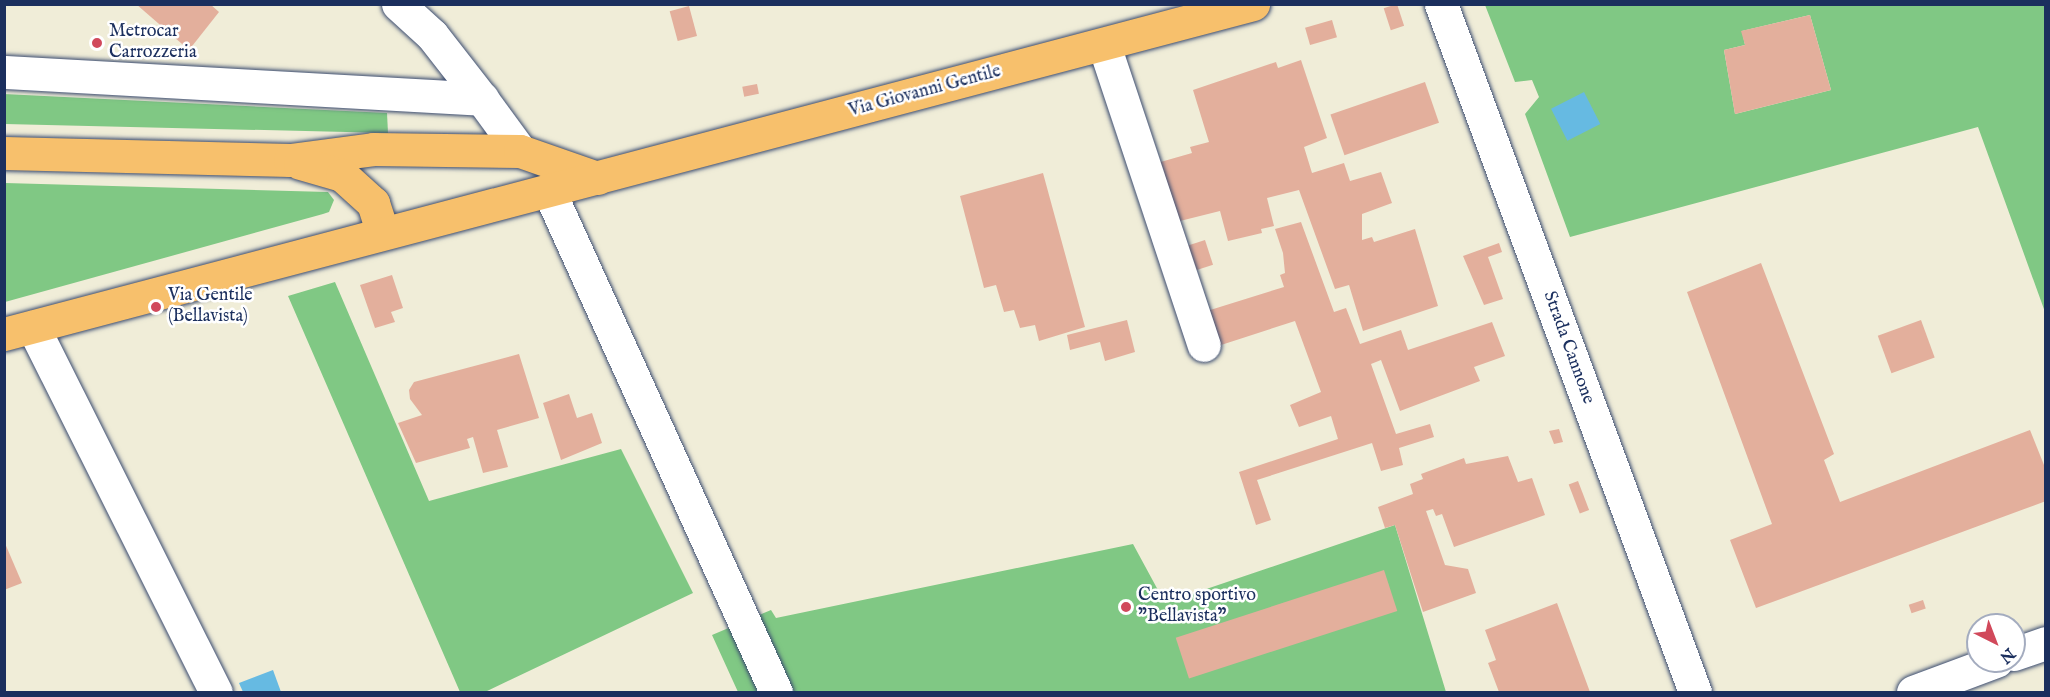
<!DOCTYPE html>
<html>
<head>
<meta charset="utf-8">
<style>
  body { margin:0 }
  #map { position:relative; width:2050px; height:697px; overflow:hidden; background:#f0edd8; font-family:"IM FELL English",serif }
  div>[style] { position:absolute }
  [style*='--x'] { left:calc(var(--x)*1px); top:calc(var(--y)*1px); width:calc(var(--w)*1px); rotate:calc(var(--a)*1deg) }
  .green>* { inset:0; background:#80c884 }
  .water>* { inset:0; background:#66bae2; transform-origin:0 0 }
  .building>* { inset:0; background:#e3af9c; transform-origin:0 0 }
  .roads { filter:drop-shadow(0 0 2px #3b4c70) drop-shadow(0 0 2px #3b4c70) }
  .minor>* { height:33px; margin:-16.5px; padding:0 16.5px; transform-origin:16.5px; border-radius:16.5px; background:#fff }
  .major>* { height:33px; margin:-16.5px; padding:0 16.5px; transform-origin:16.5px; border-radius:16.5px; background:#f7c06c }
  .dots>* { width:16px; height:16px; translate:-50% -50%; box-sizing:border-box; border:3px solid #fff; border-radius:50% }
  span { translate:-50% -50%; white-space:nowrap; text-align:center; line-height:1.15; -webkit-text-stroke:5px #fff; paint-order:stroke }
  .poi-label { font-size:18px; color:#1b2f5e }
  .left { translate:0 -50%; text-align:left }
  .street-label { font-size:18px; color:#1b2f5e }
  .frame { position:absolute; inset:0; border:6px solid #1b2f5e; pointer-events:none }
  .north { position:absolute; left:1966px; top:613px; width:60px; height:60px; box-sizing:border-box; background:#fff; border:2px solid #a4acbf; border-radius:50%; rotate:138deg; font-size:16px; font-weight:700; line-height:24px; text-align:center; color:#1b2f5e }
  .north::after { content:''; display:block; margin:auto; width:21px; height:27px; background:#d1495b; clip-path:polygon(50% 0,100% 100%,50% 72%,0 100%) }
</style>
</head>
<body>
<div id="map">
  <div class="green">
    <div style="clip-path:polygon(evenodd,1485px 5px,2045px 5px,2045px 312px,1978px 127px,1570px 237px,1525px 114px,1539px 97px,1532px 80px,1515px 82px,1485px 5px,1810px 15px,1831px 90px,1735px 114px,1724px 50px,1745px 45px,1742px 31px,1810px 15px)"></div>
    <div style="clip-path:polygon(4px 94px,387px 113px,388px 133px,5px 124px)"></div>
    <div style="clip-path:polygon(5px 183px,328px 192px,334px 200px,329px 212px,323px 214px,5px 302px)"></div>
    <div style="clip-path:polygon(335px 282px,429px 501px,621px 449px,693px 593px,485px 692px,460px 692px,288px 296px)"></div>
    <div style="clip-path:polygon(1395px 525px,1446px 692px,738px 692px,712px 635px,771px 610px,776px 618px,1133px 544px,1165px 603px)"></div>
  </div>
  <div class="water">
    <div style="left:1584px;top:92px;width:36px;height:37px;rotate:63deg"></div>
    <div style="clip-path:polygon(273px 670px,281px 692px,243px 692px,239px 683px)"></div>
  </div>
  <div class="building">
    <div style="clip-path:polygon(136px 4px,210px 4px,219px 12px,189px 50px)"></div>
    <div style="left:1397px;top:4px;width:23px;height:14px;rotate:72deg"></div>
    <div style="left:689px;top:6px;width:31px;height:20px;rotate:75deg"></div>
    <div style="clip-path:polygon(1810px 15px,1831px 90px,1735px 114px,1724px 50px,1745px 45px,1741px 31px)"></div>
    <div style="left:1332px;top:20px;width:18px;height:28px;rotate:74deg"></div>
    <div style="clip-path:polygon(1301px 60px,1327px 138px,1304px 147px,1312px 173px,1344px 163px,1350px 181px,1381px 172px,1392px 203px,1362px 214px,1362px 240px,1372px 237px,1374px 242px,1415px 229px,1438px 306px,1363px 331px,1349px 285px,1335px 289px,1299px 190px,1267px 198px,1274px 226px,1261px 229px,1262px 233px,1228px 241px,1220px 211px,1176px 222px,1157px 163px,1192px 153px,1190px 147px,1209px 142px,1193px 90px,1276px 62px,1278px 68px)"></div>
    <div style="left:1425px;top:82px;width:43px;height:100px;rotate:71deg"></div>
    <div style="left:757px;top:84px;width:10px;height:15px;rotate:79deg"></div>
    <div style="clip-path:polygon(1043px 173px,1085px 327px,1039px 341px,1035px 325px,1020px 328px,1014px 310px,1004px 312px,996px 285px,984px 288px,960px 196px)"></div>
    <div style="clip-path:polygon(1301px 222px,1334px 312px,1346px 308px,1360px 344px,1401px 330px,1408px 350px,1492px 322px,1505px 356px,1474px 367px,1480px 381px,1400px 411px,1381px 360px,1371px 364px,1396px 434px,1430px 424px,1434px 437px,1399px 448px,1403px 465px,1381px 471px,1372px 443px,1257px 480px,1271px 520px,1256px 525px,1239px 472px,1338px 439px,1331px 416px,1299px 427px,1290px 405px,1321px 392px,1295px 321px,1218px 346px,1207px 311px,1284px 287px,1280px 275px,1285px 273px,1283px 253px,1275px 229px)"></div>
    <div style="left:1205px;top:240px;width:26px;height:21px;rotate:72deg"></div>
    <div style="clip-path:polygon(1499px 243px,1502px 252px,1488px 257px,1503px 299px,1484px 305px,1463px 256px)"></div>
    <div style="clip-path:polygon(1761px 263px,1834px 454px,1824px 460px,1840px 502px,2030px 430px,2046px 470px,2046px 501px,1756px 608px,1730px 540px,1772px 524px,1687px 292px)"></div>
    <div style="clip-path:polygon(392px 275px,403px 308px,391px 312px,395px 322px,375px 328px,360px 285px)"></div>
    <div style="clip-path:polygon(1127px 320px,1135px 352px,1105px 361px,1100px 342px,1070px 350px,1067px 335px)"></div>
    <div style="left:1921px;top:320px;width:40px;height:46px;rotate:70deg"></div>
    <div style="clip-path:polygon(519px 354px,539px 418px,497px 430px,508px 467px,483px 473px,473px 437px,467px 439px,470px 448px,416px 463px,398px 423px,422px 415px,410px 399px,409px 390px,414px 382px)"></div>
    <div style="clip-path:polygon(569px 394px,577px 418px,592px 413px,602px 443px,561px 460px,543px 403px)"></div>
    <div style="clip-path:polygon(1559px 429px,1563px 442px,1554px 444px,1549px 431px)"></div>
    <div style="clip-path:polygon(1508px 456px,1518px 482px,1532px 478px,1545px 515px,1454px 547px,1442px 514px,1436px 516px,1433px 509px,1426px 511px,1445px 565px,1468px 569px,1476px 593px,1423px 612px,1395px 525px,1385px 528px,1378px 507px,1413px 494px,1410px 484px,1423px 479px,1421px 474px,1464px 458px,1466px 464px)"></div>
    <div style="left:1578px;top:481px;width:31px;height:10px;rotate:69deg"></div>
    <div style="clip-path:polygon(4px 541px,22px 583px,4px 590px)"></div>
    <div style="left:1384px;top:570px;width:43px;height:219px;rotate:72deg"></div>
    <div style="left:1923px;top:600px;width:9px;height:15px;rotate:72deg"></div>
    <div style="clip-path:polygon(1557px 603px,1590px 692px,1499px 692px,1488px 663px,1496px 660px,1485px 630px)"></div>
  </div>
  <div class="roads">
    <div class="minor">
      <div style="--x:398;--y:4;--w:46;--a:42.4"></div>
      <div style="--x:432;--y:35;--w:81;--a:52"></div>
      <div style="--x:1441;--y:4;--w:733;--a:69.74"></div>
      <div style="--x:1104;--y:45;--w:316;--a:71.6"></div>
      <div style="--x:4;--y:72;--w:479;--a:3.2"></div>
      <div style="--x:482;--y:99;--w:64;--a:53.8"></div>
      <div style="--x:549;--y:191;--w:550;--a:65.63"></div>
      <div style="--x:33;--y:327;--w:408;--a:63.4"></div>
      <div style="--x:2014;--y:654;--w:34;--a:-19"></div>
      <div style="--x:1913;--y:692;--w:89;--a:-20.5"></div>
    </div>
    <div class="major">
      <div style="--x:4;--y:153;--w:286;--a:1.4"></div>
      <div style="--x:290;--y:160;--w:84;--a:-7.5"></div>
      <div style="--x:373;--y:149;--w:147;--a:0.8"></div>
      <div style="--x:520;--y:151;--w:82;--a:19.3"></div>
      <div style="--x:300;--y:163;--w:44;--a:15.9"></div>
      <div style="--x:342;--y:175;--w:42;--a:42.1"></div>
      <div style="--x:373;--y:203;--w:29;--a:72"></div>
      <div style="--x:4;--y:334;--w:1292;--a:-14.8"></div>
    </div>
  </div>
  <div class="dots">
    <div style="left:97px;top:43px;background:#d1495b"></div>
    <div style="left:156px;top:307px;background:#d1495b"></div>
    <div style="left:1126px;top:607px;background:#d1495b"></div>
  </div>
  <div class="poi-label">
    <span class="left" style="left:109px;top:43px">Metrocar<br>Carrozzeria</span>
    <span class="left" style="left:168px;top:307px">Via Gentile<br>(Bellavista)</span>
    <span class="left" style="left:1138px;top:607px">Centro sportivo<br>"Bellavista"</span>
  </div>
  <div class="street-label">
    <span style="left:925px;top:92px;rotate:-15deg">Via Giovanni Gentile</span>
    <span style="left:1568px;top:348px;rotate:70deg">Strada Cannone</span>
  </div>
  <div class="frame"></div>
  <div class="north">N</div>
</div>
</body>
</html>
